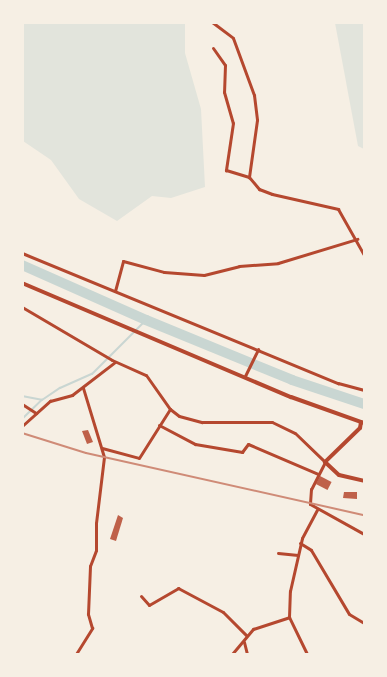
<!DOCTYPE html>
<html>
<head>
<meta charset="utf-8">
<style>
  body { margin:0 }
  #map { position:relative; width:387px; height:677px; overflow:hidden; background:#f6efe4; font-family:Montserrat,sans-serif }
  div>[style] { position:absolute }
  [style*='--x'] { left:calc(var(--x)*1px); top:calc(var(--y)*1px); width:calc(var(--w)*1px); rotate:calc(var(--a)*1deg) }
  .green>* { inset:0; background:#e2e4dc }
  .stream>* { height:2px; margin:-1px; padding:0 1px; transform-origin:1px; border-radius:1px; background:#c9d6d2 }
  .river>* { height:10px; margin:-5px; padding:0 5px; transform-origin:5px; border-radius:5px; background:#c9d6d2 }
  .building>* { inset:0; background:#bf614a; transform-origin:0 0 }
  .minor>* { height:3px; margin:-1.5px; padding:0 1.5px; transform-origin:1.5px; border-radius:1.5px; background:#b5482f }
  .tertiary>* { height:4px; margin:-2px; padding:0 2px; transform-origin:2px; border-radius:2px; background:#b5482f }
  .rail>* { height:2px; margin:-1px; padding:0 1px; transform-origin:1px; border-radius:1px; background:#cf8b77 }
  span { translate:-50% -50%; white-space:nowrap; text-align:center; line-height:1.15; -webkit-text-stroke:4.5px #f6efe4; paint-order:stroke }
  .frame { position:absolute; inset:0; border:24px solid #f6efe4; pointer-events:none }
</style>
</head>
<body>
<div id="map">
  <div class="green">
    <div style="clip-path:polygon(22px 23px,185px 23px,185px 53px,201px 109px,205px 187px,171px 198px,152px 196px,117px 221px,79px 199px,51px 160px,23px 141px)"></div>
    <div style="clip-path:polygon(335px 23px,364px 23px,364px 149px,358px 146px)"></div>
  </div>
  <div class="stream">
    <div style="--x:22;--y:396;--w:20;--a:11"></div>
    <div style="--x:22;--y:419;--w:28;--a:-44"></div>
    <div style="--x:42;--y:400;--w:22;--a:-34"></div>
    <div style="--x:60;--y:388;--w:35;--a:-24"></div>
    <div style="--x:92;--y:374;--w:76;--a:-45"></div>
  </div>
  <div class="river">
    <div style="--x:22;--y:265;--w:136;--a:23.9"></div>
    <div style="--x:146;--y:320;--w:158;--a:22.3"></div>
    <div style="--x:292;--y:380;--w:76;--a:18.4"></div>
  </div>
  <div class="building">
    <div style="clip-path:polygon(88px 430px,93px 442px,87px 444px,82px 431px)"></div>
    <div style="left:320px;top:476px;width:13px;height:9px;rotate:27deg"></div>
    <div style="clip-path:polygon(344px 492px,357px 492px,357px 499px,343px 498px)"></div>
    <div style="clip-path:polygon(118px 515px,123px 518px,116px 541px,110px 539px)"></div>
  </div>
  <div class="minor">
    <div style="--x:212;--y:22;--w:26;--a:37"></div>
    <div style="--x:233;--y:38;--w:61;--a:69.8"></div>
    <div style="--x:254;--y:95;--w:25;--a:83"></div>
    <div style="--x:257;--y:120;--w:58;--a:98"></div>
    <div style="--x:213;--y:48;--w:21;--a:55"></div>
    <div style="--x:225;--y:65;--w:27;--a:92"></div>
    <div style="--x:224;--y:92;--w:32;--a:74"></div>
    <div style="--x:233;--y:123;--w:48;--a:98.5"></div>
    <div style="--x:226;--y:170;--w:24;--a:17"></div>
    <div style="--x:249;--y:177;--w:16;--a:50"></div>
    <div style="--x:259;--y:189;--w:14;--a:21"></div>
    <div style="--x:272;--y:194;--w:68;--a:12.8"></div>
    <div style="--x:338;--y:209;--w:53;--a:60.5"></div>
    <div style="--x:22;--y:253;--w:342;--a:22.4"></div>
    <div style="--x:338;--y:383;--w:27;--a:15"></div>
    <div style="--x:115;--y:291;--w:31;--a:-75"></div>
    <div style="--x:123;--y:261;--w:42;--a:15"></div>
    <div style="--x:164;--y:272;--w:40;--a:4.3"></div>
    <div style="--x:204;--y:275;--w:36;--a:-14"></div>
    <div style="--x:239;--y:266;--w:39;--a:-4"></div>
    <div style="--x:278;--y:263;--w:83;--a:-16.9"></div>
    <div style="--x:22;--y:307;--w:104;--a:30.5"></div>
    <div style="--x:112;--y:360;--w:37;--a:24"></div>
    <div style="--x:146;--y:375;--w:42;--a:54.8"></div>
    <div style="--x:170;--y:409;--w:11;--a:38"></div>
    <div style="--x:179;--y:416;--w:24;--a:15"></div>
    <div style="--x:202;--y:422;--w:70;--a:0"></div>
    <div style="--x:272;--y:422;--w:25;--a:26"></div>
    <div style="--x:295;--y:433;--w:42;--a:44"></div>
    <div style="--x:325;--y:462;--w:30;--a:117"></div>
    <div style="--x:311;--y:489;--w:15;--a:94"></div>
    <div style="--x:310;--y:504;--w:62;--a:29.1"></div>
    <div style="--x:245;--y:376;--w:30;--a:-64"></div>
    <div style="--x:22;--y:404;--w:17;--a:33"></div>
    <div style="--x:159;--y:425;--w:41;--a:27.8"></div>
    <div style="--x:195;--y:444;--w:48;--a:9.7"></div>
    <div style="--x:242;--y:452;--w:10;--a:-53"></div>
    <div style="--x:248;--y:444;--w:76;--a:23.2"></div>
    <div style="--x:22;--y:426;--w:38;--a:-42"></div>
    <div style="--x:50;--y:401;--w:23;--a:-15"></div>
    <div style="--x:72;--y:395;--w:54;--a:-37.5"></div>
    <div style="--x:102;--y:448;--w:38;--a:15"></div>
    <div style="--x:139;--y:458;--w:58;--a:-57.7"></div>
    <div style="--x:300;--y:543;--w:13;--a:32"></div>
    <div style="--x:311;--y:550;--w:74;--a:59.3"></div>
    <div style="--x:349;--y:614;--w:17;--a:31"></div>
    <div style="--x:278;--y:553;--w:20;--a:6"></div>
    <div style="--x:141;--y:596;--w:12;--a:48"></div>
    <div style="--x:149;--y:605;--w:34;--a:-30"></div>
    <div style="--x:178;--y:588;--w:51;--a:28.1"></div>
    <div style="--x:223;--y:612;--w:33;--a:45"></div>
    <div style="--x:244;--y:642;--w:12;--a:76"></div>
    <div style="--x:76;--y:654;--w:31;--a:-58"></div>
    <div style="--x:92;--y:628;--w:15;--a:-106"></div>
    <div style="--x:88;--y:614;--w:48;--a:-87.6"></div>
    <div style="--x:90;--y:566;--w:17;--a:-69"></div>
    <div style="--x:96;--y:550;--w:27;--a:-90"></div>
    <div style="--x:96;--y:523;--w:66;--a:-83.1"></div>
    <div style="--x:104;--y:457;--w:72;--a:-106.9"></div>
    <div style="--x:232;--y:654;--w:33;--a:-50"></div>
    <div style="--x:253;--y:629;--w:38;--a:-18"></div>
    <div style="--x:307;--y:654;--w:41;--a:-115.9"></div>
    <div style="--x:289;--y:617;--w:26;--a:-88"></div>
    <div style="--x:290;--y:591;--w:54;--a:-77.2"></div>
    <div style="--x:302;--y:538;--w:32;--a:-62"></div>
  </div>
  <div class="tertiary">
    <div style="--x:22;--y:283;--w:292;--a:23"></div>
    <div style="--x:291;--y:397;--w:77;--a:19.6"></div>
    <div style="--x:361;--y:422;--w:6;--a:99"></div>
    <div style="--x:360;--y:428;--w:49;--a:135.8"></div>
    <div style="--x:325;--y:462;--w:19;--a:43"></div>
    <div style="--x:339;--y:475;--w:26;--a:13"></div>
  </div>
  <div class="rail">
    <div style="--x:22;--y:433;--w:67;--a:17.4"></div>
    <div style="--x:86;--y:453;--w:285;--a:12.6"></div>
  </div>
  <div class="frame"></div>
</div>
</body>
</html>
